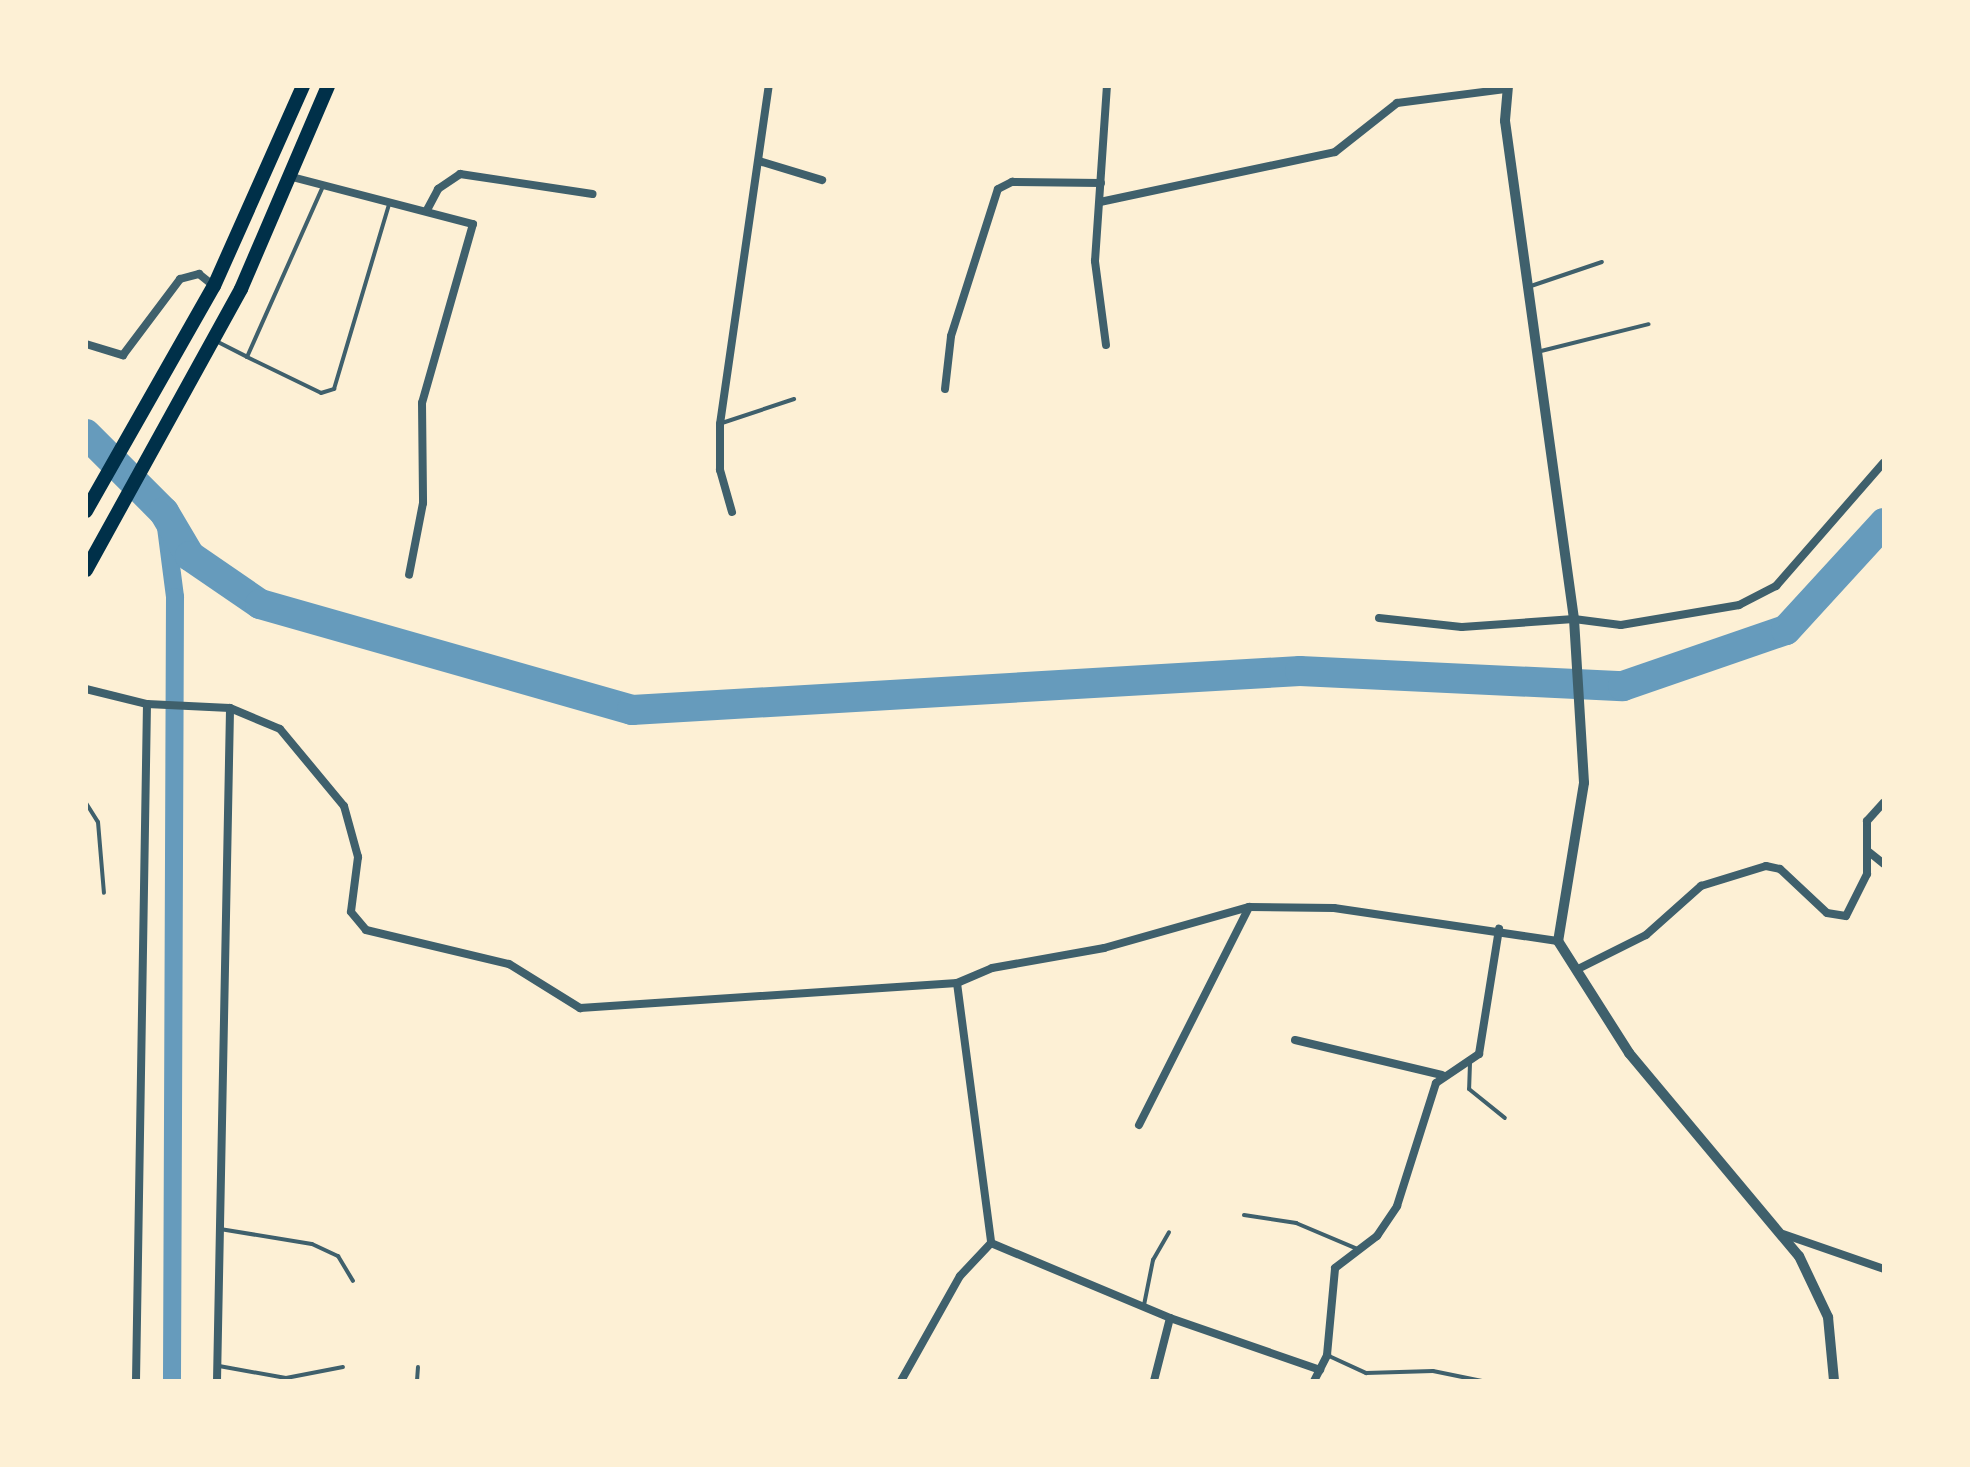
<!DOCTYPE html>
<html>
<head>
<meta charset="utf-8">
<style>
  body { margin:0 }
  #map { position:relative; width:1970px; height:1467px; overflow:hidden; background:#fdf0d5; font-family:"PT Serif",serif }
  div>[style] { position:absolute }
  [style*='--x'] { left:calc(var(--x)*1px); top:calc(var(--y)*1px); width:calc(var(--w)*1px); rotate:calc(var(--a)*1deg) }
  .canal>* { height:18px; margin:-9px; padding:0 9px; transform-origin:9px; border-radius:9px; background:#669bbc }
  .river>* { height:30px; margin:-15px; padding:0 15px; transform-origin:15px; border-radius:15px; background:#669bbc }
  .service>* { height:4px; margin:-2px; padding:0 2px; transform-origin:2px; border-radius:2px; background:#3f606c }
  .minor>* { height:8px; margin:-4px; padding:0 4px; transform-origin:4px; border-radius:4px; background:#3f606c }
  .tertiary>* { height:10px; margin:-5px; padding:0 5px; transform-origin:5px; border-radius:5px; background:#3f606c }
  .primary>* { height:14px; margin:-7px; padding:0 7px; transform-origin:7px; border-radius:7px; background:#003049 }
  span { translate:-50% -50%; white-space:nowrap; text-align:center; line-height:1.15; -webkit-text-stroke:8px #fdf0d5; paint-order:stroke }
  .frame { position:absolute; inset:0; border:88px solid #fdf0d5; pointer-events:none }
</style>
</head>
<body>
<div id="map">
  <div class="canal">
    <div style="--x:164;--y:512;--w:86;--a:82.6"></div>
    <div style="--x:175;--y:597;--w:784;--a:90.22"></div>
  </div>
  <div class="river">
    <div style="--x:86;--y:434;--w:110;--a:45"></div>
    <div style="--x:164;--y:512;--w:51;--a:59.4"></div>
    <div style="--x:190;--y:556;--w:85;--a:34.4"></div>
    <div style="--x:260;--y:604;--w:387;--a:15.9"></div>
    <div style="--x:632;--y:710;--w:669;--a:-3.34"></div>
    <div style="--x:1300;--y:671;--w:323;--a:2.7"></div>
    <div style="--x:1623;--y:686;--w:172;--a:-19"></div>
    <div style="--x:1786;--y:630;--w:145;--a:-47.5"></div>
  </div>
  <div class="service">
    <div style="--x:1528;--y:287;--w:78;--a:-18.7"></div>
    <div style="--x:216;--y:341;--w:35;--a:27"></div>
    <div style="--x:247;--y:357;--w:187;--a:-66"></div>
    <div style="--x:1537;--y:352;--w:115;--a:-14"></div>
    <div style="--x:247;--y:357;--w:82;--a:25.9"></div>
    <div style="--x:321;--y:393;--w:14;--a:-17"></div>
    <div style="--x:334;--y:389;--w:193;--a:-73.4"></div>
    <div style="--x:722;--y:423;--w:76;--a:-18.4"></div>
    <div style="--x:86;--y:803;--w:22;--a:58"></div>
    <div style="--x:98;--y:822;--w:71;--a:85.2"></div>
    <div style="--x:1470;--y:1063;--w:26;--a:92"></div>
    <div style="--x:1469;--y:1089;--w:46;--a:38.9"></div>
    <div style="--x:1244;--y:1215;--w:53;--a:8.7"></div>
    <div style="--x:1296;--y:1223;--w:69;--a:22.9"></div>
    <div style="--x:220;--y:1229;--w:93;--a:9.3"></div>
    <div style="--x:312;--y:1244;--w:29;--a:25"></div>
    <div style="--x:338;--y:1256;--w:29;--a:59"></div>
    <div style="--x:1144;--y:1305;--w:46;--a:-78.7"></div>
    <div style="--x:1153;--y:1260;--w:32;--a:-60"></div>
    <div style="--x:1329;--y:1356;--w:41;--a:24.7"></div>
    <div style="--x:1366;--y:1373;--w:67;--a:-1.7"></div>
    <div style="--x:1433;--y:1371;--w:50;--a:11.5"></div>
    <div style="--x:219;--y:1366;--w:68;--a:10.2"></div>
    <div style="--x:286;--y:1378;--w:58;--a:-10.9"></div>
    <div style="--x:417;--y:1381;--w:14;--a:-86"></div>
  </div>
  <div class="minor">
    <div style="--x:759;--y:161;--w:66;--a:16.8"></div>
    <div style="--x:292;--y:177;--w:187;--a:14.6"></div>
    <div style="--x:473;--y:224;--w:186;--a:105.9"></div>
    <div style="--x:422;--y:403;--w:100;--a:89.4"></div>
    <div style="--x:423;--y:503;--w:73;--a:101"></div>
    <div style="--x:1100;--y:202;--w:240;--a:-12"></div>
    <div style="--x:1335;--y:152;--w:79;--a:-38.3"></div>
    <div style="--x:1397;--y:103;--w:111;--a:-7.3"></div>
    <div style="--x:427;--y:210;--w:24;--a:-62"></div>
    <div style="--x:438;--y:189;--w:27;--a:-34"></div>
    <div style="--x:460;--y:174;--w:134;--a:8.6"></div>
    <div style="--x:86;--y:344;--w:39;--a:17"></div>
    <div style="--x:123;--y:355;--w:95;--a:-53.1"></div>
    <div style="--x:180;--y:279;--w:20;--a:-15"></div>
    <div style="--x:199;--y:274;--w:19;--a:39"></div>
    <div style="--x:1106;--y:345;--w:85;--a:-97.5"></div>
    <div style="--x:1095;--y:261;--w:175;--a:-86.1"></div>
    <div style="--x:945;--y:389;--w:53;--a:-83.5"></div>
    <div style="--x:951;--y:336;--w:154;--a:-72.3"></div>
    <div style="--x:998;--y:189;--w:16;--a:-27"></div>
    <div style="--x:1012;--y:182;--w:89;--a:0.6"></div>
    <div style="--x:732;--y:512;--w:44;--a:-105.9"></div>
    <div style="--x:720;--y:470;--w:46;--a:-90"></div>
    <div style="--x:720;--y:424;--w:342;--a:-81.8"></div>
    <div style="--x:1379;--y:618;--w:83;--a:6.2"></div>
    <div style="--x:1462;--y:627;--w:112;--a:-4.1"></div>
    <div style="--x:1574;--y:619;--w:47;--a:7.3"></div>
    <div style="--x:1621;--y:625;--w:120;--a:-9.6"></div>
    <div style="--x:1739;--y:605;--w:42;--a:-27.2"></div>
    <div style="--x:1776;--y:586;--w:164;--a:-48.9"></div>
    <div style="--x:86;--y:689;--w:63;--a:13.8"></div>
    <div style="--x:147;--y:704;--w:83;--a:2.8"></div>
    <div style="--x:230;--y:708;--w:54;--a:22.8"></div>
    <div style="--x:280;--y:729;--w:100;--a:50.3"></div>
    <div style="--x:344;--y:806;--w:53;--a:74.6"></div>
    <div style="--x:358;--y:857;--w:55;--a:97.3"></div>
    <div style="--x:351;--y:912;--w:23;--a:50"></div>
    <div style="--x:366;--y:930;--w:147;--a:13.4"></div>
    <div style="--x:509;--y:964;--w:84;--a:31.8"></div>
    <div style="--x:580;--y:1008;--w:378;--a:-3.8"></div>
    <div style="--x:957;--y:983;--w:38;--a:-23"></div>
    <div style="--x:992;--y:968;--w:114;--a:-10.1"></div>
    <div style="--x:1104;--y:948;--w:151;--a:-15.8"></div>
    <div style="--x:1249;--y:907;--w:85;--a:0.7"></div>
    <div style="--x:1334;--y:908;--w:226;--a:8.4"></div>
    <div style="--x:1869;--y:852;--w:19;--a:39"></div>
    <div style="--x:1578;--y:969;--w:76;--a:-26.6"></div>
    <div style="--x:1646;--y:935;--w:74;--a:-41.7"></div>
    <div style="--x:1701;--y:886;--w:68;--a:-17.1"></div>
    <div style="--x:1766;--y:866;--w:14;--a:12"></div>
    <div style="--x:1780;--y:869;--w:64;--a:43.1"></div>
    <div style="--x:1827;--y:913;--w:19;--a:9"></div>
    <div style="--x:1846;--y:916;--w:47;--a:-63.4"></div>
    <div style="--x:1867;--y:874;--w:53;--a:-90"></div>
    <div style="--x:1867;--y:821;--w:25;--a:-48"></div>
    <div style="--x:957;--y:983;--w:262;--a:82.5"></div>
    <div style="--x:1295;--y:1040;--w:151;--a:13.4"></div>
    <div style="--x:1139;--y:1125;--w:244;--a:-63.2"></div>
    <div style="--x:1783;--y:1234;--w:107;--a:19.1"></div>
    <div style="--x:1170;--y:1318;--w:159;--a:19.1"></div>
    <div style="--x:136;--y:1381;--w:677;--a:-89.07"></div>
    <div style="--x:217;--y:1381;--w:673;--a:-88.89"></div>
    <div style="--x:901;--y:1381;--w:120;--a:-60.7"></div>
    <div style="--x:960;--y:1276;--w:45;--a:-46.8"></div>
    <div style="--x:991;--y:1243;--w:194;--a:22.7"></div>
    <div style="--x:1170;--y:1318;--w:65;--a:104.3"></div>
    <div style="--x:1314;--y:1381;--w:29;--a:-63"></div>
    <div style="--x:1327;--y:1355;--w:87;--a:-84.7"></div>
    <div style="--x:1335;--y:1268;--w:53;--a:-37.3"></div>
    <div style="--x:1377;--y:1236;--w:36;--a:-56"></div>
    <div style="--x:1397;--y:1206;--w:129;--a:-72.4"></div>
    <div style="--x:1436;--y:1083;--w:52;--a:-34"></div>
    <div style="--x:1479;--y:1054;--w:127;--a:-80.9"></div>
  </div>
  <div class="tertiary">
    <div style="--x:1508;--y:86;--w:35;--a:95"></div>
    <div style="--x:1505;--y:121;--w:503;--a:82.11"></div>
    <div style="--x:1574;--y:619;--w:164;--a:86.5"></div>
    <div style="--x:1584;--y:783;--w:160;--a:99.3"></div>
    <div style="--x:1558;--y:941;--w:133;--a:57.6"></div>
    <div style="--x:1629;--y:1053;--w:265;--a:50.1"></div>
    <div style="--x:1799;--y:1256;--w:68;--a:64.6"></div>
    <div style="--x:1828;--y:1317;--w:64;--a:84.6"></div>
  </div>
  <div class="primary">
    <div style="--x:86;--y:511;--w:259;--a:-60.4"></div>
    <div style="--x:214;--y:286;--w:219;--a:-66"></div>
    <div style="--x:86;--y:570;--w:321;--a:-61.1"></div>
    <div style="--x:241;--y:289;--w:221;--a:-66.8"></div>
  </div>
  <div class="frame"></div>
</div>
</body>
</html>
